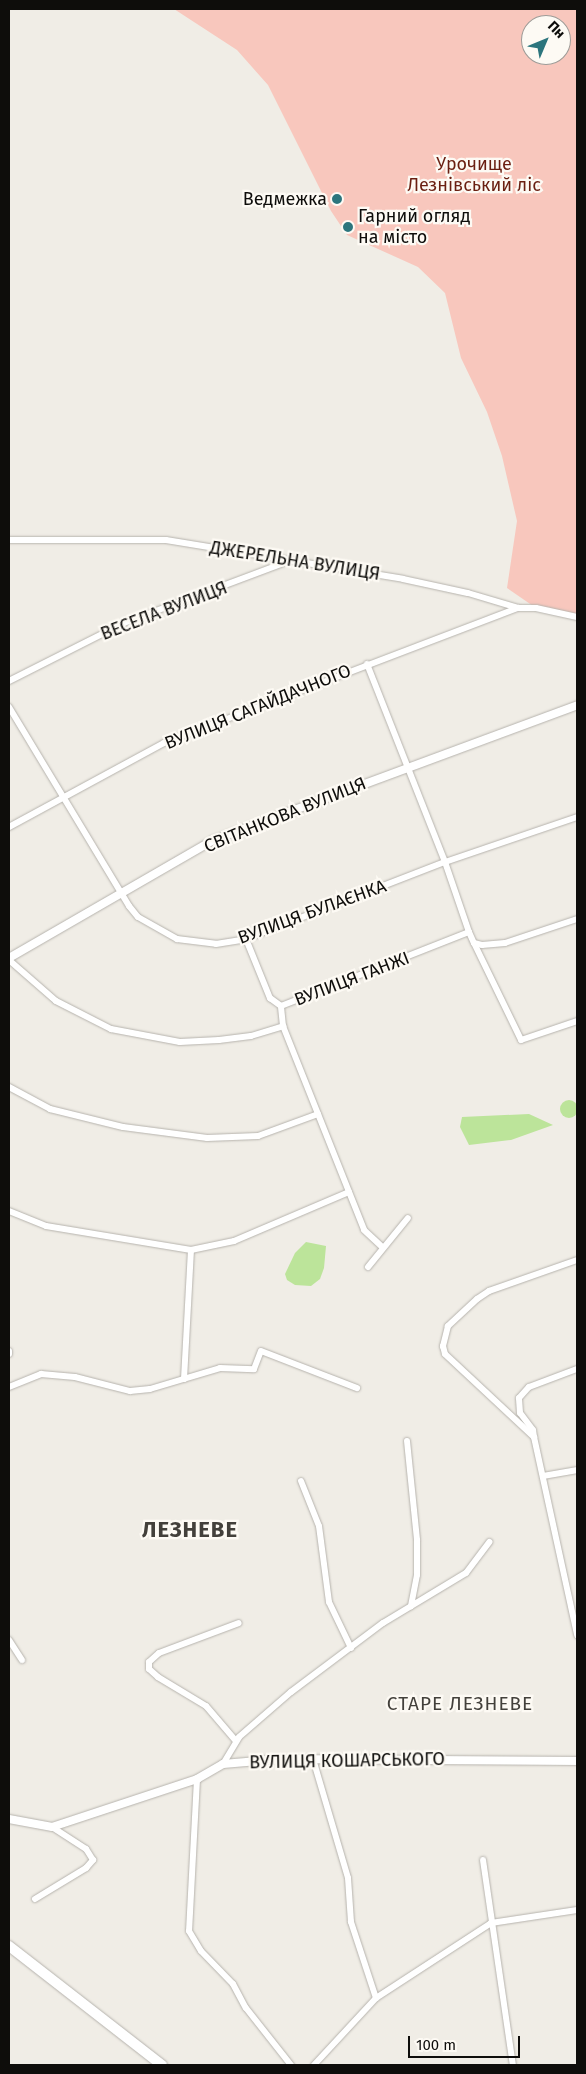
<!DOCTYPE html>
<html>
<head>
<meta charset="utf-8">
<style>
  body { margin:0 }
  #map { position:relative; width:586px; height:2074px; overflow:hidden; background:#f0ede6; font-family:"Fira Sans",sans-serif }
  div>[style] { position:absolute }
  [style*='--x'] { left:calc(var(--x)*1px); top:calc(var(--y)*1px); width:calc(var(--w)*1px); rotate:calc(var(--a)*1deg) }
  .green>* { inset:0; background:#f8c7bd }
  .water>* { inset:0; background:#bce49a }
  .round { border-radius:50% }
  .roads { filter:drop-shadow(0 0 1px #b6b3ad) drop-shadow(0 0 1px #b6b3ad) }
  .minor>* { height:6px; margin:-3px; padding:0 3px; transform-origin:3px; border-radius:3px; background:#fff }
  .tertiary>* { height:8px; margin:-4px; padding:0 4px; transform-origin:4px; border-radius:4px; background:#fff }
  .primary>* { height:10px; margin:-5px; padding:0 5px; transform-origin:5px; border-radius:5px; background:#fff }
  .dots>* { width:14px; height:14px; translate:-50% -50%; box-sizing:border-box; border:2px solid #fdfaf4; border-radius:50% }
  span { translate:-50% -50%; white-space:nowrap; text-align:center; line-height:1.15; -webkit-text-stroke:4.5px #fdfaf4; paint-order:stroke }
  .park-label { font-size:18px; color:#6a1f11 }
  .poi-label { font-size:18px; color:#0e0d0b }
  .right { translate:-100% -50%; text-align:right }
  .left { translate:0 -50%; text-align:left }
  .street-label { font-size:18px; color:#0e0d0b }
  .neighbourhood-label { font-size:19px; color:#43403b; letter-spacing:1px }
  .district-label { font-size:22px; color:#43403b; font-weight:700; letter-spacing:1px }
  .frame { position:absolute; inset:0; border:10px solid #0e0d0b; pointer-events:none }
  .north { position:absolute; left:521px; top:15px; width:50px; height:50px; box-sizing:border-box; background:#fdfaf4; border:1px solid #9d9b97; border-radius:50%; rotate:45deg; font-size:14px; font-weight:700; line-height:20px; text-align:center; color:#0e0d0b }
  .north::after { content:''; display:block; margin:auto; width:18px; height:22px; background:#2c757d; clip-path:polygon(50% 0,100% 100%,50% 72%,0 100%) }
  .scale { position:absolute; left:408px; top:2036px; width:112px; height:22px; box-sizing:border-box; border:2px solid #0e0d0b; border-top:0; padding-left:6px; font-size:15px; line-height:18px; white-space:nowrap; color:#0e0d0b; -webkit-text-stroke:4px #fdfaf4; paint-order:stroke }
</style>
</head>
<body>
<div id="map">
  <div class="green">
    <div style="clip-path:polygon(evenodd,174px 9px,577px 9px,577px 617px,536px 608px,507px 588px,517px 521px,502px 456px,487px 412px,461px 358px,445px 293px,418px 267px,347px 235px,331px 211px,268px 85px,237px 50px,174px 9px,531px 25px,561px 25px,561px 55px,531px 55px,531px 25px)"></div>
  </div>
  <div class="water">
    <div class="round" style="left:560px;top:1100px;width:18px;height:18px"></div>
    <div style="clip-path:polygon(529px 1114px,553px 1125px,511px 1140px,469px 1145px,460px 1127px,462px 1117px)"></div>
    <div style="clip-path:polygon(306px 1242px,326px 1246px,324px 1268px,320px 1279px,311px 1286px,295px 1285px,287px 1280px,285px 1274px,295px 1253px)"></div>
  </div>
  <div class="roads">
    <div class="minor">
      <div style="--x:9;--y:540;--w:157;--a:0"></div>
      <div style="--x:166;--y:540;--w:240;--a:9.3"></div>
      <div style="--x:403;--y:579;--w:66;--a:12.2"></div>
      <div style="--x:468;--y:593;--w:52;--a:16.7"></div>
      <div style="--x:518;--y:608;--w:18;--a:0"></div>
      <div style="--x:536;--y:608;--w:42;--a:12.4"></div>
      <div style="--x:367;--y:664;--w:213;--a:68.5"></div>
      <div style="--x:445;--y:862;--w:74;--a:71.1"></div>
      <div style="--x:9;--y:681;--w:129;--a:-26.8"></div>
      <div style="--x:124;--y:623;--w:179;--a:-20.6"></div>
      <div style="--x:9;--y:707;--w:232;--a:58.9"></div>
      <div style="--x:129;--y:906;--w:14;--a:51"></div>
      <div style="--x:138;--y:917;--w:45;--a:29.4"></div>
      <div style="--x:177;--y:939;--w:39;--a:7"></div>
      <div style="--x:216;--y:944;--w:30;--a:-9"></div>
      <div style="--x:246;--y:939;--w:213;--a:-21.2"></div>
      <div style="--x:445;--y:862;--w:139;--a:-18.8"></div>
      <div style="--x:9;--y:827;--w:176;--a:-28.5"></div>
      <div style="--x:164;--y:743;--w:379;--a:-20.9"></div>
      <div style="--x:246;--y:939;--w:64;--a:67.9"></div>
      <div style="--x:270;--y:998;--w:14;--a:36"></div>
      <div style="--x:474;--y:943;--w:108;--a:64.1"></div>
      <div style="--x:521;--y:1040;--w:59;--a:-18.7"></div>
      <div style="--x:9;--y:960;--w:62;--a:41.1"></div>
      <div style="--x:56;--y:1001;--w:62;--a:27"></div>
      <div style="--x:111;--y:1029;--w:70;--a:10.7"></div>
      <div style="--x:180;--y:1042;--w:39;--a:-3"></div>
      <div style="--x:219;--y:1040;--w:32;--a:-7"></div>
      <div style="--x:251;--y:1036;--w:34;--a:-17"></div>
      <div style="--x:283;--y:1026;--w:20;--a:-96"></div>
      <div style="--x:281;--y:1006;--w:202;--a:-21.5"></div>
      <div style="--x:469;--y:932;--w:12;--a:66"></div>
      <div style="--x:474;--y:943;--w:8;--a:14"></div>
      <div style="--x:482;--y:945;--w:23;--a:-5"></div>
      <div style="--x:505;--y:943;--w:76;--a:-18.4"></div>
      <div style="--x:283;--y:1026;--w:219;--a:68.3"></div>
      <div style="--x:364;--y:1230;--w:26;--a:43"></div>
      <div style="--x:9;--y:1087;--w:47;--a:28.2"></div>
      <div style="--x:50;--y:1109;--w:75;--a:13.9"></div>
      <div style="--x:123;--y:1127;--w:85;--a:7.5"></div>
      <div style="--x:207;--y:1138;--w:51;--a:-2.2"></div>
      <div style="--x:258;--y:1136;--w:64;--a:-20.1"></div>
      <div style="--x:9;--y:1211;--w:40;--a:22"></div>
      <div style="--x:46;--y:1226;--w:147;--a:9.4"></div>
      <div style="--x:191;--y:1250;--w:44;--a:-11.8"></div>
      <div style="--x:234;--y:1241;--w:125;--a:-23.1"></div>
      <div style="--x:577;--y:1260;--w:93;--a:160.6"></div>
      <div style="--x:489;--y:1291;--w:14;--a:146"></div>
      <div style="--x:477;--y:1299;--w:40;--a:137"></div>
      <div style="--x:448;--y:1326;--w:21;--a:104"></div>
      <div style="--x:443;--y:1346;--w:8;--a:76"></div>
      <div style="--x:445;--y:1354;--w:122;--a:43"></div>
      <div style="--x:534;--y:1437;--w:203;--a:77.7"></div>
      <div style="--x:368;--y:1267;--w:63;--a:-50.8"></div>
      <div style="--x:9;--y:1351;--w:3;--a:90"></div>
      <div style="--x:184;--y:1379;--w:129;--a:-86.9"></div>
      <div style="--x:9;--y:1387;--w:35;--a:-22"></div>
      <div style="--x:41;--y:1374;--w:34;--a:5"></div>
      <div style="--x:75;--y:1377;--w:57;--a:14.3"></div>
      <div style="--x:130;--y:1391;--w:20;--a:-6"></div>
      <div style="--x:150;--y:1389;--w:73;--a:-16.7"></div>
      <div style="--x:220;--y:1368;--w:34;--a:2"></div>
      <div style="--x:254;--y:1369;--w:19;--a:-69"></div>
      <div style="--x:261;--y:1351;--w:103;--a:21.1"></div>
      <div style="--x:534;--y:1437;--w:7;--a:-98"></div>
      <div style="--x:533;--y:1430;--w:21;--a:-127"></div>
      <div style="--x:520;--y:1413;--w:15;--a:-94"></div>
      <div style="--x:519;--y:1398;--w:15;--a:-48"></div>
      <div style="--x:529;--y:1387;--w:51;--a:-20.6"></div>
      <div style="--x:407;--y:1441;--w:100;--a:84.2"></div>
      <div style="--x:417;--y:1540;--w:35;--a:90"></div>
      <div style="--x:417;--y:1575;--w:32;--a:101"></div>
      <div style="--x:543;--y:1476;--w:35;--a:-10"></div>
      <div style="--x:301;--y:1481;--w:48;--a:68.2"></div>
      <div style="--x:319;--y:1526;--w:77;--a:82.5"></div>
      <div style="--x:329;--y:1602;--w:51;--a:64.4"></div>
      <div style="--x:9;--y:1640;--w:24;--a:57"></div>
      <div style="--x:236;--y:1741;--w:46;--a:-130.6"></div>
      <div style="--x:206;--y:1706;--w:56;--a:-148.9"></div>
      <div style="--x:158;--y:1677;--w:12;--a:-138"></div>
      <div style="--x:149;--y:1669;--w:7;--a:-90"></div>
      <div style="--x:149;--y:1662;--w:13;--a:-42"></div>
      <div style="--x:159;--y:1653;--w:85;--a:-20.6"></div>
      <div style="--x:313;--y:1759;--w:124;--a:73.6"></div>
      <div style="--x:348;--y:1878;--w:44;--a:86.1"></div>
      <div style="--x:351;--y:1922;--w:80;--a:71.8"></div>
      <div style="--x:223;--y:1764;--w:31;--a:-59"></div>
      <div style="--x:239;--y:1737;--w:69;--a:-40.9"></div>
      <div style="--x:291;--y:1692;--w:115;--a:-36.9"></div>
      <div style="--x:383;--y:1623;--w:97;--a:-31.1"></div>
      <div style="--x:466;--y:1573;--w:39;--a:-53"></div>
      <div style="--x:197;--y:1779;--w:152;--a:93"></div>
      <div style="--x:189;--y:1931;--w:23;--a:59"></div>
      <div style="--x:201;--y:1951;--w:46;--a:45.9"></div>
      <div style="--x:233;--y:1984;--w:27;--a:62"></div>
      <div style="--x:246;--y:2008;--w:73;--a:51.7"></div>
      <div style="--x:483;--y:1860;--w:207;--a:81.7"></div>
      <div style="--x:35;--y:1899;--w:60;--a:-31.3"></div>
      <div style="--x:86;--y:1868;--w:11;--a:-49"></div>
      <div style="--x:93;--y:1860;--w:13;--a:-122"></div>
      <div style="--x:86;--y:1849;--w:40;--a:-147.1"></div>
      <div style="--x:314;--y:2065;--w:91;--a:-47.2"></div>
      <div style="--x:376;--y:1998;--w:137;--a:-33.1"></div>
      <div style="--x:491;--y:1923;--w:87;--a:-8.6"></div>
    </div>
    <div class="tertiary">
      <div style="--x:9;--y:958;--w:236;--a:-30"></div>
      <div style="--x:213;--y:840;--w:388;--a:-20.3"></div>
      <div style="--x:9;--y:1819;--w:44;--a:10.5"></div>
      <div style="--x:52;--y:1827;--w:153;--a:-18.3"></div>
      <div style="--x:197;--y:1779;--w:30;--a:-30"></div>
      <div style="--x:223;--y:1764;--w:58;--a:-4.9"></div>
      <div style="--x:281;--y:1759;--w:296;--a:0.4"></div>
    </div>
    <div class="primary">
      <div style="--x:9;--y:1946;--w:194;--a:37.9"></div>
    </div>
  </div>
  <div class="dots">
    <div style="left:337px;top:199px;background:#2c757d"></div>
    <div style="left:348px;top:227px;background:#2c757d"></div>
  </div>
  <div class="park-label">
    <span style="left:474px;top:175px">Урочище<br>Лезнівський ліс</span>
  </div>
  <div class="poi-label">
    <span class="right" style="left:327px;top:199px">Ведмежка</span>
    <span class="left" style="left:358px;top:227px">Гарний огляд<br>на місто</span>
  </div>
  <div class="street-label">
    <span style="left:295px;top:561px;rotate:9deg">ДЖЕРЕЛЬНА ВУЛИЦЯ</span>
    <span style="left:164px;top:611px;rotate:-21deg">ВЕСЕЛА ВУЛИЦЯ</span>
    <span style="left:258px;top:707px;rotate:-22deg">ВУЛИЦЯ САГАЙДАЧНОГО</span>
    <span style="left:285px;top:815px;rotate:-22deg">СВІТАНКОВА ВУЛИЦЯ</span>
    <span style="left:312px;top:912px;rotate:-20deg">ВУЛИЦЯ БУЛАЄНКА</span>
    <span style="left:352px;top:979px;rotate:-21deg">ВУЛИЦЯ ГАНЖІ</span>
    <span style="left:347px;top:1761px;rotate:-1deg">ВУЛИЦЯ КОШАРСЬКОГО</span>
  </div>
  <div class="neighbourhood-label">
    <span style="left:460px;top:1704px">СТАРЕ ЛЕЗНЕВЕ</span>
  </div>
  <div class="district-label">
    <span style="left:190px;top:1530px">ЛЕЗНЕВЕ</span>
  </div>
  <div class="frame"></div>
  <div class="north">Пн</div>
  <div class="scale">100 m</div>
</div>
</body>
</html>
